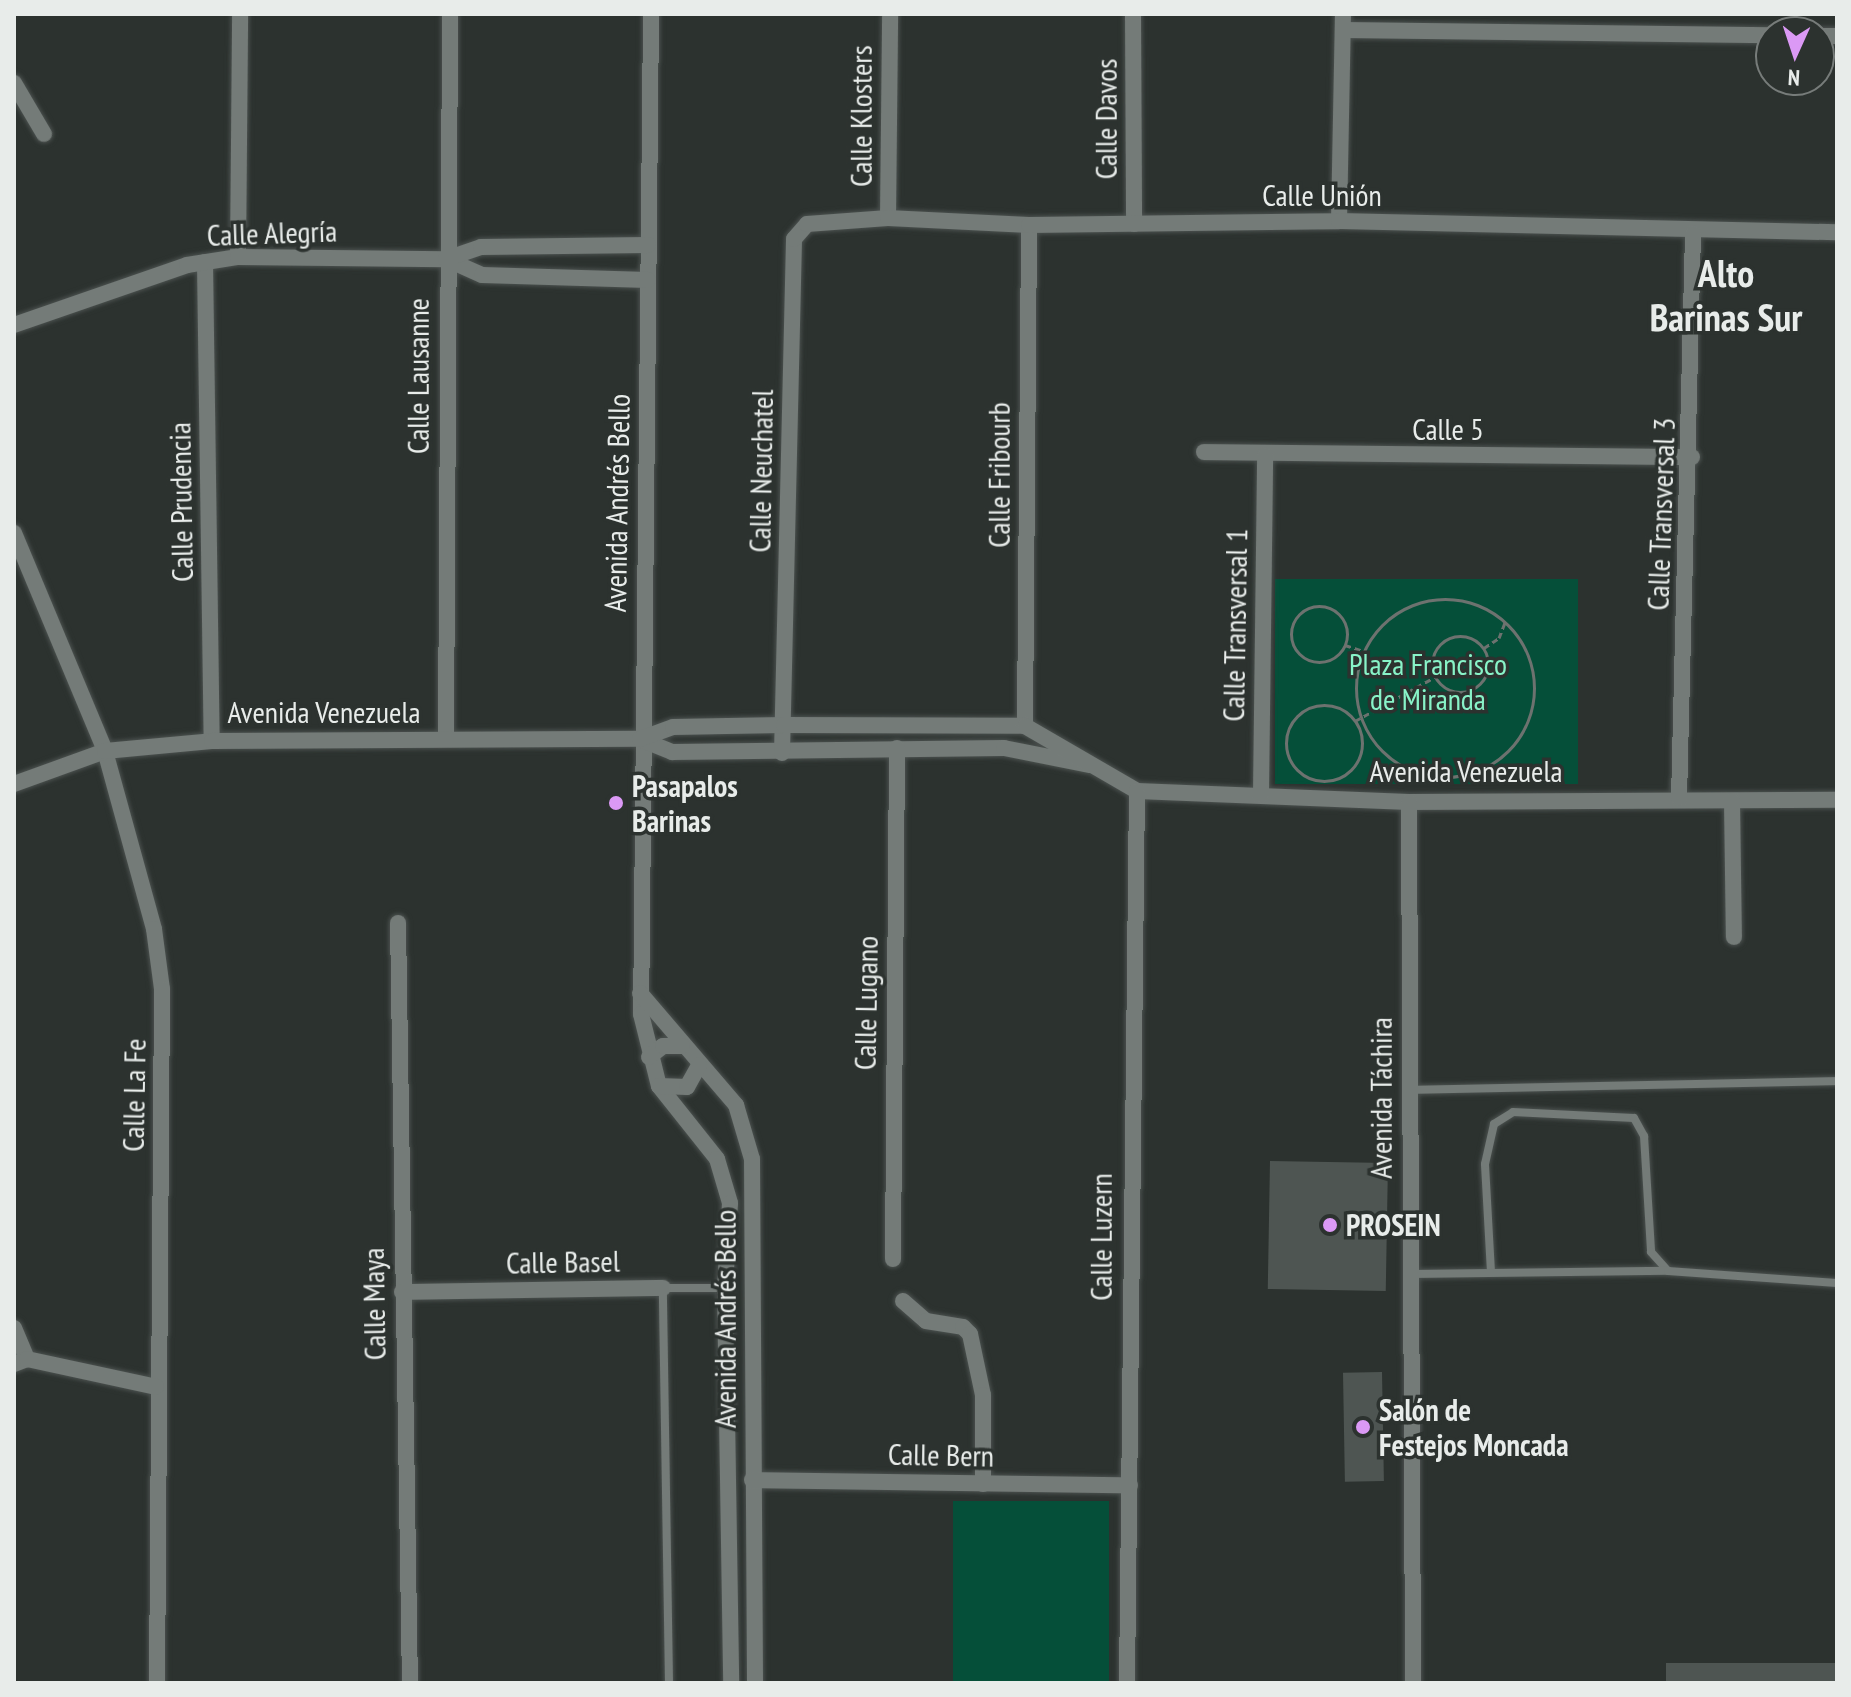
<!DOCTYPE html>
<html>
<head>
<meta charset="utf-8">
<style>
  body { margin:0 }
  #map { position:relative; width:1851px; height:1697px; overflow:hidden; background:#2c322f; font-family:"PT Sans Narrow",sans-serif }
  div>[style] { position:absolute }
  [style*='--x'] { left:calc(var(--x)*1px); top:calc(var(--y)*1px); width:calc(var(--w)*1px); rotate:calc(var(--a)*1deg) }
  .green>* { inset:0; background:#054f39; transform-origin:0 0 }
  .building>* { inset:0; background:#4e5552; transform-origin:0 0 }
  .path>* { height:3px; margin-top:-1.5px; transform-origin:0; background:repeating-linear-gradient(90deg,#6d726f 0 6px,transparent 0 10px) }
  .path>.ring { margin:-1.5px; padding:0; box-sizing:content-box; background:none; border:3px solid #6d726f; border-radius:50% }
  .roads { filter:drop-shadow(0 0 2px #4b514f) drop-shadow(0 0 2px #4b514f) }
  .service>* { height:8px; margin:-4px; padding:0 4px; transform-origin:4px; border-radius:4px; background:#747b78 }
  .minor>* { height:16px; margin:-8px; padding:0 8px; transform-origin:8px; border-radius:8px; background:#747b78 }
  .dots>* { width:22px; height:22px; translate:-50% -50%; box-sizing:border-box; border:4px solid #2c322f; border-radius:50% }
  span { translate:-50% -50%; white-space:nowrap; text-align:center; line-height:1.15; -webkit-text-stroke:7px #2c322f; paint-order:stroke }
  .street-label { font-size:30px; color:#e8ecea }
  .park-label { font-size:30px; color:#88f3c8 }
  .poi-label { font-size:30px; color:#e8ecea; font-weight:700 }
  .left { translate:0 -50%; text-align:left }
  .district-label { font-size:38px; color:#e8ecea; font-weight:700 }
  .frame { position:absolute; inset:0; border:16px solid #e8ecea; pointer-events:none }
  .north { position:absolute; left:1755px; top:16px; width:80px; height:80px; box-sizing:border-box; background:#2c322f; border:2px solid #777c7a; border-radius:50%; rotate:183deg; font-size:22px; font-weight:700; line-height:32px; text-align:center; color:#e8ecea }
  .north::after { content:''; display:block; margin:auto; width:28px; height:36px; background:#db99f5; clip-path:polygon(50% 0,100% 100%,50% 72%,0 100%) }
</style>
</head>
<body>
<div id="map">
  <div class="green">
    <div style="left:1275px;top:579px;width:303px;height:205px"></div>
    <div style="left:1109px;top:1501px;width:182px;height:156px;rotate:90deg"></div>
  </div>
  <div class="building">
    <div style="left:1270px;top:1161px;width:118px;height:128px;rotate:1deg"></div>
    <div style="left:1382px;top:1372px;width:109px;height:39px;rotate:89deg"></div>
    <div style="left:1837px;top:1663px;width:20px;height:171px;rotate:90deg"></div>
  </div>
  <div class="path">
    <div class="ring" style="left:1356px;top:599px;width:175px;height:175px"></div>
    <div class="ring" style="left:1291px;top:606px;width:53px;height:53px"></div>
    <div class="ring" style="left:1432px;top:636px;width:53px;height:53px"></div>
    <div style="--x:1345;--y:645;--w:20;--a:18"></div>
    <div style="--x:1484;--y:648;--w:18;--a:-34"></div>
    <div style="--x:1499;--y:638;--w:17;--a:-69"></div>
    <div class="ring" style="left:1286px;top:705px;width:73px;height:73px"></div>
    <div style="--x:1355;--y:721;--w:91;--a:-28.8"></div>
  </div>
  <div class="roads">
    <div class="service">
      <div style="--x:1409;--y:1090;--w:428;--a:-1.2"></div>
      <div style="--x:1491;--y:1272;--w:108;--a:-93.2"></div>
      <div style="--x:1485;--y:1164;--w:41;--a:-77.3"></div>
      <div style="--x:1494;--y:1124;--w:22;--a:-32"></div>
      <div style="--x:1513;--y:1112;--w:121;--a:2.8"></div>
      <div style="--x:1634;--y:1118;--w:21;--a:61"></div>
      <div style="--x:1644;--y:1136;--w:116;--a:86.5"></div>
      <div style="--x:1651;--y:1252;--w:25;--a:48"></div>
      <div style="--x:1411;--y:1274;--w:257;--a:-0.7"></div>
      <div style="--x:1668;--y:1271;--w:169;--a:4.1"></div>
      <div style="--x:669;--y:1683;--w:395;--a:-90.9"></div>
      <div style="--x:663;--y:1288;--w:62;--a:0"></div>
    </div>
    <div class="minor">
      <div style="--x:651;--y:14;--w:1000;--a:90.57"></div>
      <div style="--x:641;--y:1014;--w:74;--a:76"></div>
      <div style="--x:659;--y:1086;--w:93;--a:51.5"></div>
      <div style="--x:717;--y:1159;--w:46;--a:73.5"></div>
      <div style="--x:730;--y:1203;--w:85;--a:93.4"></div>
      <div style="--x:725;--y:1288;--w:395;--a:89.1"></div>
      <div style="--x:1133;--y:14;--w:210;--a:89.7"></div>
      <div style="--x:1343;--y:30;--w:428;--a:0.7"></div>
      <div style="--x:1819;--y:36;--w:18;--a:0"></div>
      <div style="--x:14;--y:83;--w:59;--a:59.5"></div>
      <div style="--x:888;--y:218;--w:204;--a:-89.4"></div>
      <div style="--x:1339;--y:221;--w:207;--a:-88.9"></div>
      <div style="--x:238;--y:257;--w:243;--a:-89.5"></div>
      <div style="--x:446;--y:259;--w:39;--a:24"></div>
      <div style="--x:482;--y:275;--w:166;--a:1.7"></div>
      <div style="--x:205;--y:262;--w:479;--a:89.2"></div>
      <div style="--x:14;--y:325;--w:183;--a:-19.1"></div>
      <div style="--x:187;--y:265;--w:52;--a:-8.9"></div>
      <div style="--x:238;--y:257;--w:208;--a:0.6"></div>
      <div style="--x:446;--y:259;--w:37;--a:-19"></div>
      <div style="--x:481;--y:247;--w:167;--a:-0.7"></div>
      <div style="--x:1204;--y:452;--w:488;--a:0.6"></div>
      <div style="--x:14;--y:533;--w:236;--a:67.3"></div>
      <div style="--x:105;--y:751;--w:185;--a:74.6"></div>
      <div style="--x:154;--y:929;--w:61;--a:82.4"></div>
      <div style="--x:162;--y:989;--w:694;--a:90.41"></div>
      <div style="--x:1025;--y:726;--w:501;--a:-89.54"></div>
      <div style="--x:446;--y:739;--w:725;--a:-89.68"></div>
      <div style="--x:640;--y:739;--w:35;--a:22"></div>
      <div style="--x:672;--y:752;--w:332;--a:-0.7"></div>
      <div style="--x:1004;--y:748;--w:88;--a:11.2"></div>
      <div style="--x:782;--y:753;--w:514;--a:-88.66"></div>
      <div style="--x:794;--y:239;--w:20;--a:-49"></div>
      <div style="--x:807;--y:224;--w:81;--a:-4.2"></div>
      <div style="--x:888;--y:218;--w:141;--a:2.8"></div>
      <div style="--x:1029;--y:225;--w:310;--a:-0.7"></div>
      <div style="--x:1339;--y:221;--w:498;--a:1.3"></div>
      <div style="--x:14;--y:784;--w:97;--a:-19.9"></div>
      <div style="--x:105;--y:751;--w:107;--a:-5.3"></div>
      <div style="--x:212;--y:741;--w:428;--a:-0.3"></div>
      <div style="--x:640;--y:739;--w:35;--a:-20"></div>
      <div style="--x:673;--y:727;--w:111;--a:-1"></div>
      <div style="--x:784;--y:725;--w:241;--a:0.2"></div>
      <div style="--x:1025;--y:726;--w:129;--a:30.1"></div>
      <div style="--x:1137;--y:791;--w:272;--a:2.3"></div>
      <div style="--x:1409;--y:802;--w:428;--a:-0.3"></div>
      <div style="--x:1261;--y:795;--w:340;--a:-89.3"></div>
      <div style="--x:1679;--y:798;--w:565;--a:-88.58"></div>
      <div style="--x:1732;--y:801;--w:136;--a:89.2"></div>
      <div style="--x:1409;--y:802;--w:881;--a:89.74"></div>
      <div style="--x:398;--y:923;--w:760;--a:89.1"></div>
      <div style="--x:640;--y:993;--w:148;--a:49.4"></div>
      <div style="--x:736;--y:1105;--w:56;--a:73.5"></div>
      <div style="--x:752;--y:1159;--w:524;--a:89.67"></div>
      <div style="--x:649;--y:1057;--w:18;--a:-38"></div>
      <div style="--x:663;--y:1046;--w:19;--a:0"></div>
      <div style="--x:659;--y:1086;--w:28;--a:2"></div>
      <div style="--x:687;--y:1087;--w:25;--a:-61"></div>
      <div style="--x:893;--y:1259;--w:511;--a:-89.55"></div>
      <div style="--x:402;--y:1292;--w:261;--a:-0.9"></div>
      <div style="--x:903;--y:1301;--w:30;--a:41"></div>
      <div style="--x:926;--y:1321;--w:37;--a:9"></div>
      <div style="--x:963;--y:1327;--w:10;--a:45"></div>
      <div style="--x:970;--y:1334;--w:62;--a:78"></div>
      <div style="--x:983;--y:1395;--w:89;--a:90"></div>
      <div style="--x:14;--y:1328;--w:34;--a:67"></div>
      <div style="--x:14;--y:1364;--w:14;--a:-21"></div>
      <div style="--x:27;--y:1359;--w:132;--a:12.2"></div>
      <div style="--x:752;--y:1480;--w:378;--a:0.8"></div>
      <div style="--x:1127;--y:1683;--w:892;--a:-89.36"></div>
    </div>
  </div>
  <div class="dots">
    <div style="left:616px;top:803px;background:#db99f5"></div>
    <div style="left:1330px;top:1225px;background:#db99f5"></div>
    <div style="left:1363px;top:1427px;background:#db99f5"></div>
  </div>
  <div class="street-label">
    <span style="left:861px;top:116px;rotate:-90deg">Calle Klosters</span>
    <span style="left:1106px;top:119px;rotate:-90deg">Calle Davos</span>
    <span style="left:1322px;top:195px">Calle Unión</span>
    <span style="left:272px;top:233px;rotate:-2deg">Calle Alegría</span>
    <span style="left:418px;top:376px;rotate:-90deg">Calle Lausanne</span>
    <span style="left:1448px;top:429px">Calle 5</span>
    <span style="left:761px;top:471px;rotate:-89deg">Calle Neuchatel</span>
    <span style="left:999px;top:475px;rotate:-90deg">Calle Fribourb</span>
    <span style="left:181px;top:502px;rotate:-91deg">Calle Prudencia</span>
    <span style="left:617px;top:503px;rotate:-89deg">Avenida Andrés Bello</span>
    <span style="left:1661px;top:514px;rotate:-88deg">Calle Transversal 3</span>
    <span style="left:1235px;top:625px;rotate:-89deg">Calle Transversal 1</span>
    <span style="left:324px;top:712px">Avenida Venezuela</span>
    <span style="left:1466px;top:771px">Avenida Venezuela</span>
    <span style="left:866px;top:1003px;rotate:-89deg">Calle Lugano</span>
    <span style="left:134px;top:1095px;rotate:-89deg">Calle La Fe</span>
    <span style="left:1381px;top:1098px;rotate:-90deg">Avenida Táchira</span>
    <span style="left:1101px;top:1237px;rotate:-90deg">Calle Luzern</span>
    <span style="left:563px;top:1262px;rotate:-1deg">Calle Basel</span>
    <span style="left:374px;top:1304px;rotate:-91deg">Calle Maya</span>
    <span style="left:725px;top:1319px;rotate:-90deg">Avenida Andrés Bello</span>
    <span style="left:941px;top:1455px;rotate:1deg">Calle Bern</span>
  </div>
  <div class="park-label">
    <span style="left:1428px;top:681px">Plaza Francisco<br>de Miranda</span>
  </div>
  <div class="poi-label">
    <span class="left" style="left:632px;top:803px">Pasapalos<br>Barinas</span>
    <span class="left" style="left:1346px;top:1225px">PROSEIN</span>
    <span class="left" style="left:1379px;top:1427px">Salón de<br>Festejos Moncada</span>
  </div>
  <div class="district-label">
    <span style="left:1726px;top:295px">Alto<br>Barinas Sur</span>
  </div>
  <div class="frame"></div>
  <div class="north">N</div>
</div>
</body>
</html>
